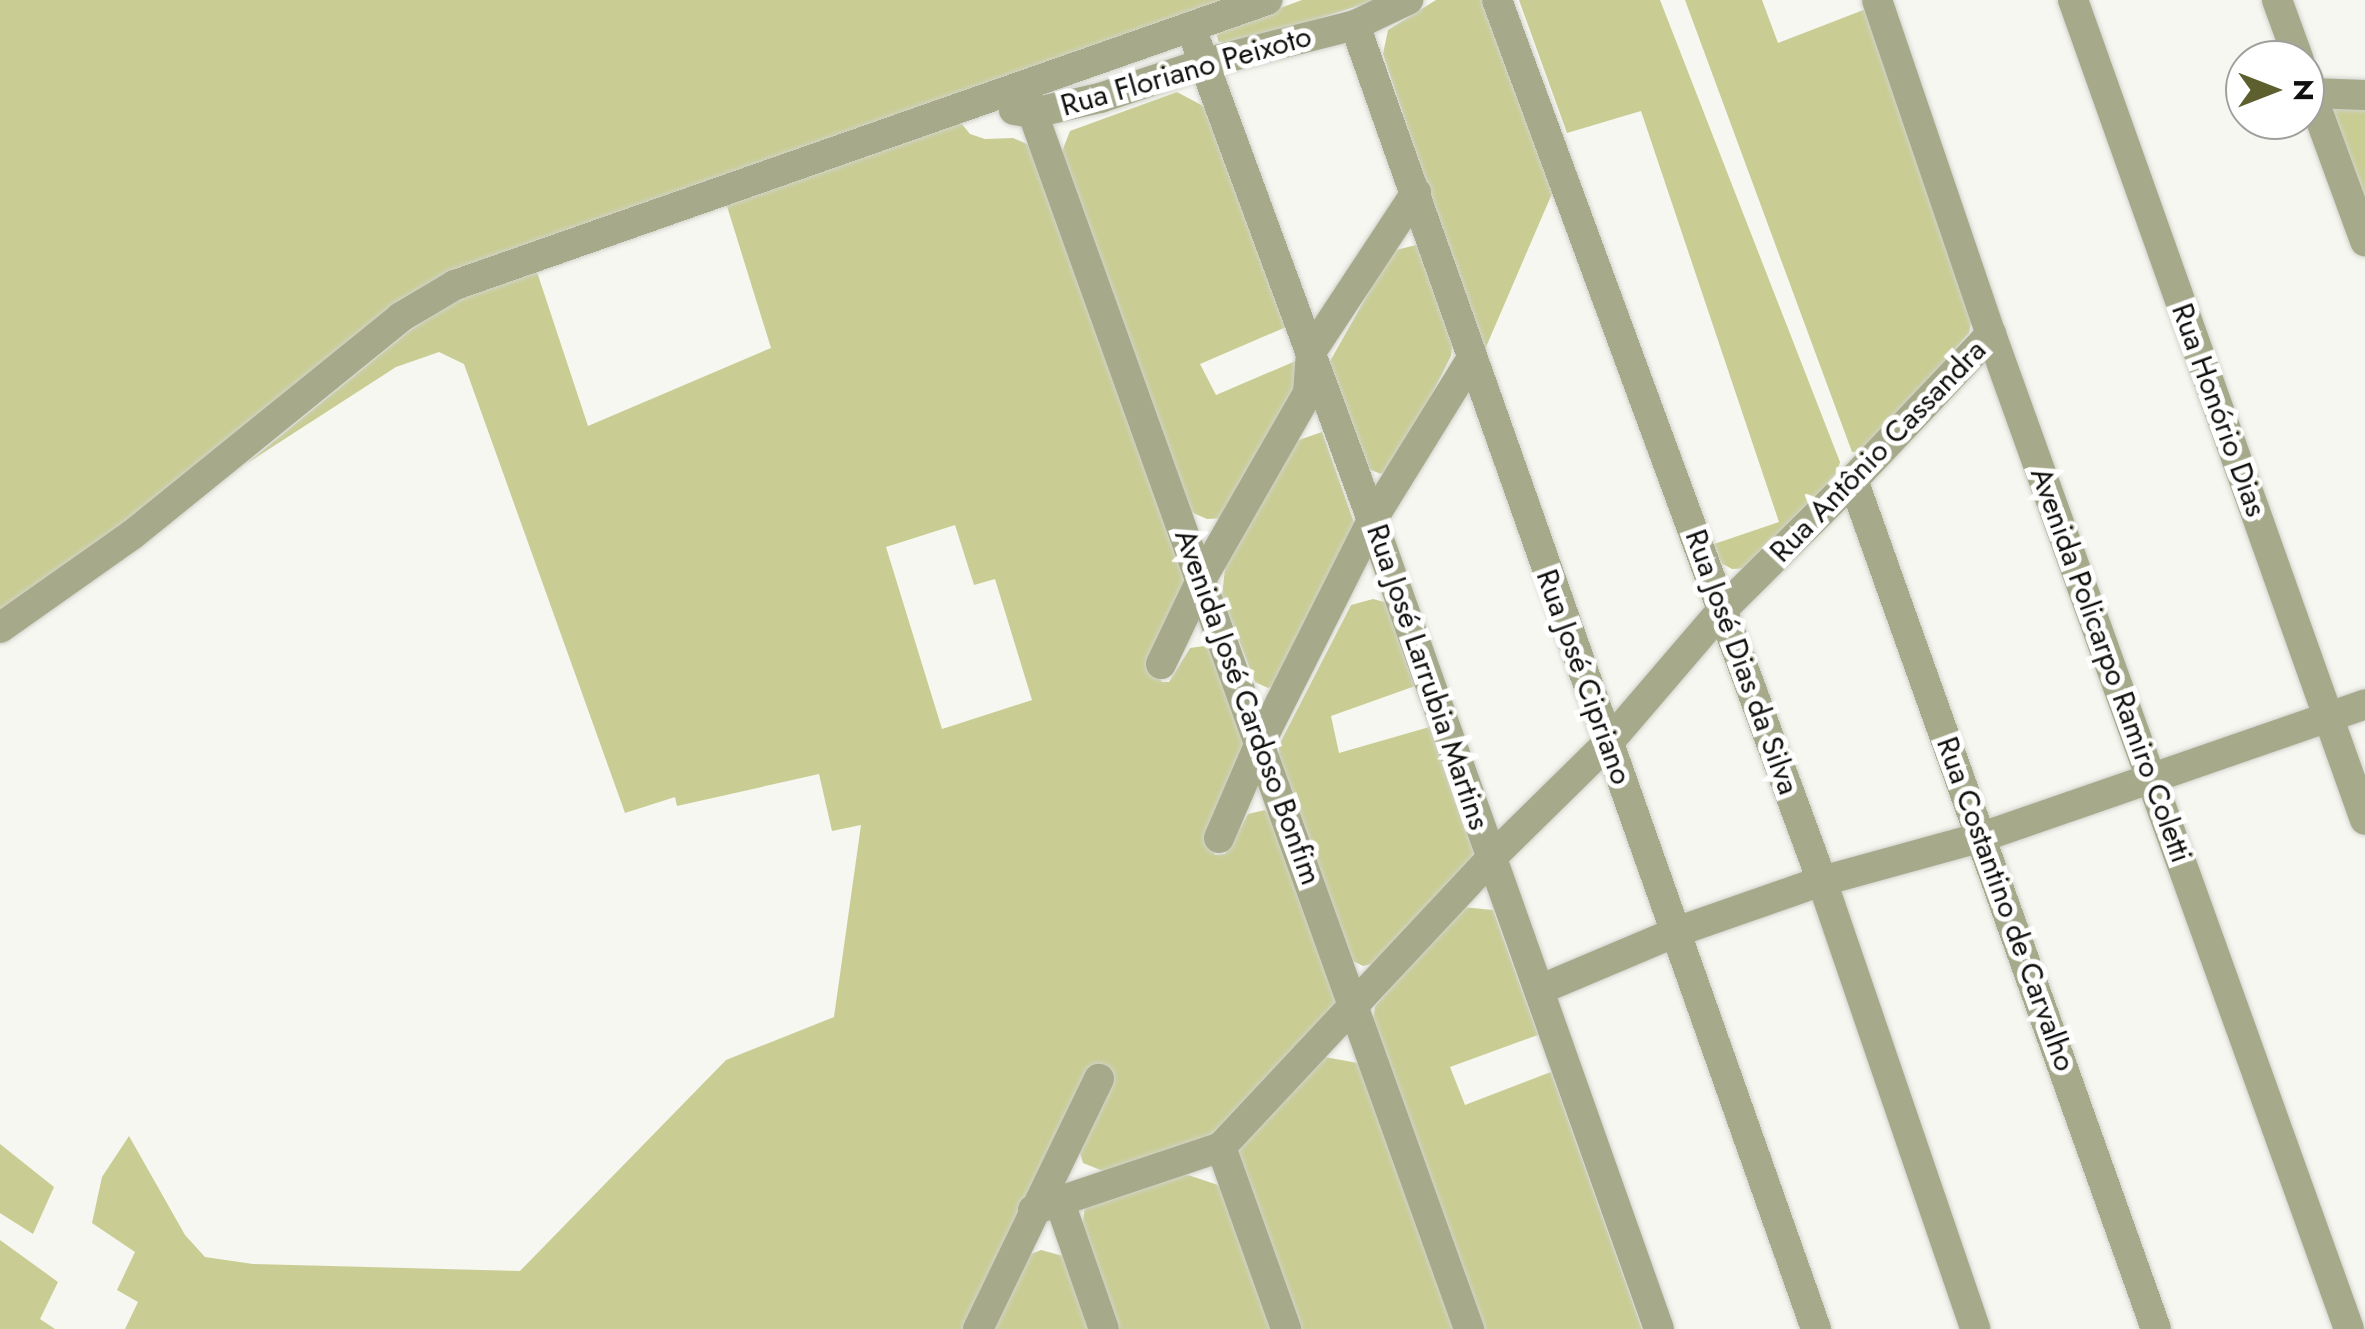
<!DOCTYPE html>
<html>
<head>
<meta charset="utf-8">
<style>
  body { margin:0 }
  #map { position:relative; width:2365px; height:1329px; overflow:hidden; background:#f6f7f0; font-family:Jost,sans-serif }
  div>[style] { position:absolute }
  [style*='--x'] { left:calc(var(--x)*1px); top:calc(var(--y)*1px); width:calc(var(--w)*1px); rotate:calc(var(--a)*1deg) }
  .green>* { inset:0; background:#c9cd94 }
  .roads { filter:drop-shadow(0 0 2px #d1d2cc) drop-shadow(0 0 2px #d1d2cc) }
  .minor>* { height:30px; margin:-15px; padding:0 15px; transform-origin:15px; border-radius:15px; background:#a6a98a }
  span { translate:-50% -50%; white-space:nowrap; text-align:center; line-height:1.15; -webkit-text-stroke:10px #fff; paint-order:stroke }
  .street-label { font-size:30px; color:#0f0f0d }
  .north { position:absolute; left:2225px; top:40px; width:100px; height:100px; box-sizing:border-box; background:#fff; border:2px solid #9f9f9e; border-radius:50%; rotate:90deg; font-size:28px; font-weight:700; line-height:40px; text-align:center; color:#0f0f0d }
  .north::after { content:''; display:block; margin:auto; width:35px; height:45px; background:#5d602e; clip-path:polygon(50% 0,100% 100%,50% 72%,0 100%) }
</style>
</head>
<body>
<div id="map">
  <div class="green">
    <div style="clip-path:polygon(0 0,1236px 0,453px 274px,122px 525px,0 612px)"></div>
    <div style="clip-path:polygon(1302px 0,1377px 0,1231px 46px,1218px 41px,1217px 35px,1225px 28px)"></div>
    <div style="clip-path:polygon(1436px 0,1502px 0,1563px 168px,1483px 354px,1383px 54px,1388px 30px)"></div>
    <div style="clip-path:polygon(1519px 0,1660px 0,1840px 462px,1836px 477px,1750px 568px,1732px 569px,1721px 563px,1714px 544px,1779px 522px,1641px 111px,1567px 133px)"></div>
    <div style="clip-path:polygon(1685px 0,1762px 0,1778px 43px,1866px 9px,1974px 307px,1969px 333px,1866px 451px,1852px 452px)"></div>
    <div style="clip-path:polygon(1177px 92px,1205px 107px,1286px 327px,1200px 364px,1216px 395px,1298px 360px,1298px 384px,1226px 518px,1207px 519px,1191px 512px,1061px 154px,1070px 131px)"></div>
    <div style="clip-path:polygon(2341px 102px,2365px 103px,2365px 210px,2329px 110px)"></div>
    <div style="clip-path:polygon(evenodd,961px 123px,970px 134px,985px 139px,1013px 138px,1027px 144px,1036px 156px,1189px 574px,1153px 669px,1162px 682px,1169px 682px,1190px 648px,1212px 645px,1247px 735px,1211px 845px,1215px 855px,1225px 854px,1248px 814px,1265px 810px,1277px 823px,1337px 996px,1335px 1011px,1216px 1135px,1113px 1175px,1083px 1163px,1078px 1147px,965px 1329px,125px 1329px,138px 1302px,117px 1290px,135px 1252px,92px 1223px,102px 1177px,129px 1136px,185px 1235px,205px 1257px,253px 1264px,520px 1271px,726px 1060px,834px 1017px,861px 825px,832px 831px,819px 774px,677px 806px,675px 797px,625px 813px,464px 364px,439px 352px,396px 367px,246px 464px,409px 331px,460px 297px,536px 269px,588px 426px,771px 348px,726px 203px,961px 123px,955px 525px,974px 585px,995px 579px,1032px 700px,942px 729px,886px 547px,955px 525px)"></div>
    <div style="clip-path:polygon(1420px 244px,1454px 333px,1451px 356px,1397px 464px,1381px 474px,1366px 468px,1329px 363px,1392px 251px)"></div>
    <div style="clip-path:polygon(1322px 432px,1357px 531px,1281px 683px,1268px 688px,1255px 682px,1222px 596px,1225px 568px,1293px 442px)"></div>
    <div style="clip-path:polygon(1373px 599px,1388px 603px,1418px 685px,1331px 716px,1339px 753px,1433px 726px,1476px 845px,1469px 867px,1376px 963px,1363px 966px,1349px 959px,1279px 770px,1279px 745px,1351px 605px)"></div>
    <div style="clip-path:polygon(1462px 907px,1493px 910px,1538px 1035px,1450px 1067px,1465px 1105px,1551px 1072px,1642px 1329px,1479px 1329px,1372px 1027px,1375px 1006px)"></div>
    <div style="clip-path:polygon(1319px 1056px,1358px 1063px,1455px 1329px,1296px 1329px,1236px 1164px,1239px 1143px)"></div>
    <div style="clip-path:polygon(0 1144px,54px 1187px,33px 1234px,0 1213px)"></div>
    <div style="clip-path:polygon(1185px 1174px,1221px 1186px,1273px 1329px,1114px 1329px,1081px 1236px,1085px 1206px)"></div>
    <div style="clip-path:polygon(0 1240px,58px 1282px,40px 1319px,55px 1329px,0 1329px)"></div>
    <div style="clip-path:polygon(1041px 1250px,1063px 1256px,1089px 1329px,988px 1329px,1019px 1259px)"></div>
  </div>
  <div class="roads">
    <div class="minor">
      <div style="--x:1497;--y:0;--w:939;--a:69.75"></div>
      <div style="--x:1822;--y:881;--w:473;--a:71.1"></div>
      <div style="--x:1877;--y:0;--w:353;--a:71.2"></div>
      <div style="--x:1991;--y:334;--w:1057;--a:70.21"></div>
      <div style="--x:2073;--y:0;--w:870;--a:70.4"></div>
      <div style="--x:2277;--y:0;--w:64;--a:69.9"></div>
      <div style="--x:1355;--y:25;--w:1383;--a:70.53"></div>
      <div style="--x:1191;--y:28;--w:524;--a:69.8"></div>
      <div style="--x:1372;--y:520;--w:858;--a:70.47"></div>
      <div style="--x:2305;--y:77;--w:175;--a:69.9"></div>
      <div style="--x:1023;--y:86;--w:1321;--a:70.26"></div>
      <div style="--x:2311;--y:93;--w:54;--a:2.1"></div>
      <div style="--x:1014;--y:110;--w:19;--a:9"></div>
      <div style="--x:1033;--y:113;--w:69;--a:-12.6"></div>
      <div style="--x:1100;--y:98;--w:111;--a:-18.4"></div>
      <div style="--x:1205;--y:63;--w:155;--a:-14.2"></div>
      <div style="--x:1355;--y:25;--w:59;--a:-25.3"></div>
      <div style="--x:1853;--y:480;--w:901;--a:70.36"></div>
      <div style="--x:0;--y:628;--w:161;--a:-35.2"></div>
      <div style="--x:132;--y:535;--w:346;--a:-39"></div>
      <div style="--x:401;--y:317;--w:63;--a:-30.7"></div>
      <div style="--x:455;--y:285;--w:861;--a:-19.34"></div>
      <div style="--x:1161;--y:664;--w:95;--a:-64.5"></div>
      <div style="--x:1202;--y:578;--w:213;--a:-60.2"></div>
      <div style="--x:1308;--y:393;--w:41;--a:-85.8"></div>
      <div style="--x:1311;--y:352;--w:191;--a:-56.6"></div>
      <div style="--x:1219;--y:838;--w:103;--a:-66.7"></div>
      <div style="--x:1260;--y:743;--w:250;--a:-63.3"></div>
      <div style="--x:1372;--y:520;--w:188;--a:-58.3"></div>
      <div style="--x:1539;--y:990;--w:149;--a:-22.9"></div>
      <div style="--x:1676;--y:932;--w:155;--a:-19.3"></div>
      <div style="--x:1822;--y:881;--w:166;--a:-15.4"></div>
      <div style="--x:1982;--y:837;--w:405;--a:-19.1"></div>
      <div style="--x:1221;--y:1147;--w:193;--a:70.3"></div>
      <div style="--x:1060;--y:1203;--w:133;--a:70.8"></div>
      <div style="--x:1033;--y:1210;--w:198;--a:-18.5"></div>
      <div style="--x:1221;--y:1147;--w:396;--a:-46.9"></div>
      <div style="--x:1491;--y:858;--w:164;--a:-44.5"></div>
      <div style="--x:1608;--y:743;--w:177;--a:-49.4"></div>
      <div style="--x:1723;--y:609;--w:183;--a:-44.8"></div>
      <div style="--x:1853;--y:480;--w:201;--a:-46.6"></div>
      <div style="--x:978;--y:1329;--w:278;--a:-64.2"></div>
    </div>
  </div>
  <div class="street-label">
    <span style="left:1186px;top:71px;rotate:-16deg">Rua Floriano Peixoto</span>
    <span style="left:2219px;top:410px;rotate:70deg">Rua Honório Dias</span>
    <span style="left:1878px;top:451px;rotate:-46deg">Rua Antônio Cassandra</span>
    <span style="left:1742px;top:662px;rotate:70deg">Rua José Dias da Silva</span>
    <span style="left:2111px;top:665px;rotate:70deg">Avenida Policarpo Ramiro Coletti</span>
    <span style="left:1428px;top:677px;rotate:71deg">Rua José Larrubia Martins</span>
    <span style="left:1584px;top:677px;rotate:70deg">Rua José Cipriano</span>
    <span style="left:1248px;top:707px;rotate:70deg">Avenida José Cardoso Bonfim</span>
    <span style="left:2006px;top:904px;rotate:70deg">Rua Costantino de Carvalho</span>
  </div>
  <div class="north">N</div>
</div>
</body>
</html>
